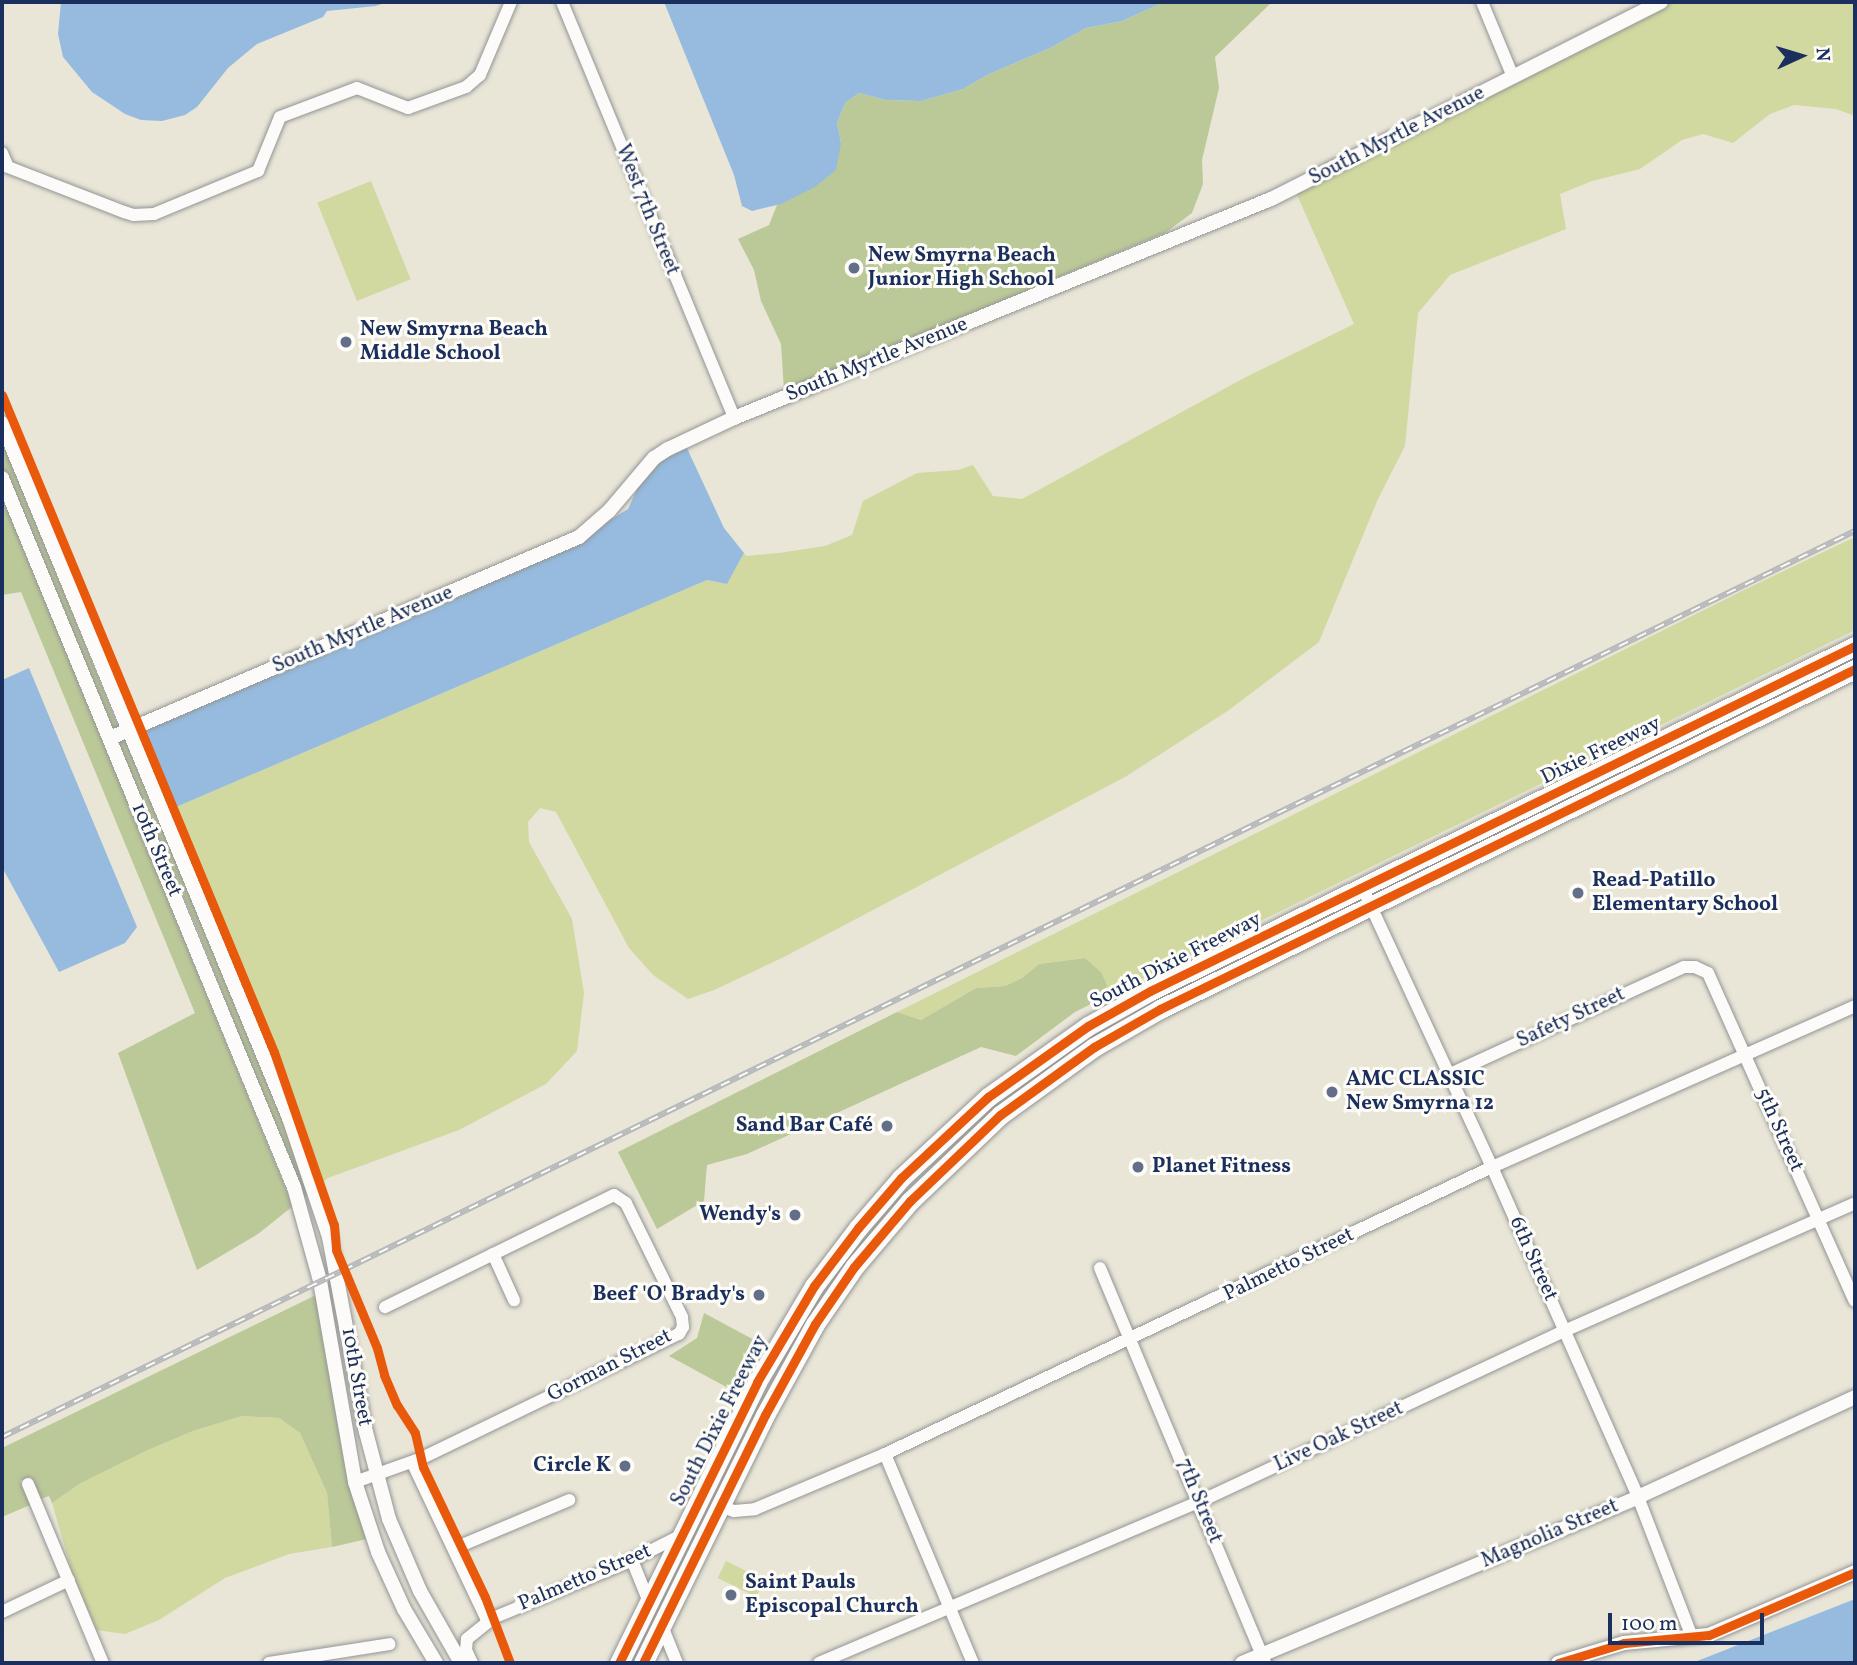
<!DOCTYPE html>
<html>
<head>
<meta charset="utf-8">
<style>
  body { margin:0 }
  #map { position:relative; width:1857px; height:1665px; overflow:hidden; background:#e9e6d8; font-family:Vollkorn,serif }
  div>[style] { position:absolute }
  [style*='--x'] { left:calc(var(--x)*1px); top:calc(var(--y)*1px); width:calc(var(--w)*1px); rotate:calc(var(--a)*1deg) }
  .green>* { inset:0; background:#d1d9a0; transform-origin:0 0 }
  .forest>* { inset:0; background:#bbc998; transform-origin:0 0 }
  .water>* { inset:0; background:#96bbde }
  .roads { filter:drop-shadow(0 0 2px #939595) drop-shadow(0 0 2px #939595) }
  .minor>* { height:12px; margin:-6px; padding:0 6px; transform-origin:6px; border-radius:6px; background:#fcfbf9 }
  .tertiary>* { height:14px; margin:-7px; padding:0 7px; transform-origin:7px; border-radius:7px; background:#fcfbf9 }
  .primary>* { height:19px; margin:-9.5px; padding:0 9.5px; transform-origin:9.5px; border-radius:9.5px; background:#fcfbf9 }
  .rail>* { height:6px; margin-top:-3px; transform-origin:0; background:repeating-linear-gradient(90deg,#fdfcf7 0 10px,#b6b8bb 0 20px); box-sizing:border-box; border-block:2px solid #b6b8bb }
  .cycleway>* { height:9px; margin:-4.5px; padding:0 4.5px; transform-origin:4.5px; border-radius:4.5px; background:#e8590c }
  .dots>* { width:19px; height:19px; translate:-50% -50%; box-sizing:border-box; border:4px solid #fdfcf7; border-radius:50% }
  span { translate:-50% -50%; white-space:nowrap; text-align:center; line-height:1.15; -webkit-text-stroke:6px #fdfcf7; paint-order:stroke }
  .street-label { font-size:21px; color:#1b2f5e }
  .poi-label { font-size:21px; color:#1b2f5e; font-weight:700 }
  .left { translate:0 -50%; text-align:left }
  .right { translate:-100% -50%; text-align:right }
  .frame { position:absolute; inset:0; border:4px solid #1b2f5e; pointer-events:none }
  .north { position:absolute; left:1766px; top:21px; width:70px; height:70px; -webkit-text-stroke:5px #fdfcf7; paint-order:stroke; rotate:86deg; font-size:19px; font-weight:700; line-height:28px; text-align:center; color:#1b2f5e }
  .north::after { content:''; display:block; margin:auto; width:24px; height:32px; background:#1b2f5e; clip-path:polygon(50% 0,100% 100%,50% 72%,0 100%) }
  .scale { position:absolute; left:1608px; top:1613px; width:156px; height:32px; box-sizing:border-box; border:4px solid #1b2f5e; border-top:0; padding-left:9px; font-size:21px; line-height:24px; white-space:nowrap; color:#1b2f5e; -webkit-text-stroke:5px #fdfcf7; paint-order:stroke }
</style>
</head>
<body>
<div id="map">
  <div class="green">
    <div style="clip-path:polygon(1661px 2px,1855px 2px,1855px 116px,1836px 109px,1794px 105px,1770px 114px,1733px 143px,1703px 134px,1682px 140px,1640px 169px,1592px 181px,1560px 194px,1566px 229px,1450px 275px,1418px 313px,1405px 446px,1378px 499px,1319px 642px,1229px 710px,1125px 777px,784px 957px,714px 990px,688px 999px,653px 975px,629px 948px,556px 812px,540px 808px,528px 822px,529px 842px,572px 919px,584px 993px,577px 1051px,546px 1084px,459px 1130px,328px 1178px,320px 1185px,295px 1116px,169px 810px,707px 580px,727px 584px,744px 553px,746px 556px,779px 553px,825px 546px,852px 535px,863px 501px,917px 473px,958px 470px,973px 465px,993px 496px,1022px 499px,1246px 377px,1354px 324px,1294px 188px)"></div>
    <div style="left:371px;top:181px;width:106px;height:58px;rotate:68deg"></div>
    <div style="clip-path:polygon(1855px 537px,1855px 630px,1099px 1000px,1106px 985px,1101px 972px,1085px 958px,1039px 964px,1022px 978px,1005px 986px,976px 988px,921px 1020px,897px 1012px,1748px 588px)"></div>
    <div style="clip-path:polygon(242px 1416px,279px 1418px,300px 1433px,327px 1493px,332px 1547px,289px 1554px,225px 1578px,159px 1620px,125px 1634px,96px 1630px,72px 1572px,52px 1503px,81px 1483px,148px 1450px,193px 1431px)"></div>
    <div style="left:726px;top:1561px;width:43px;height:19px;rotate:26deg"></div>
  </div>
  <div class="forest">
    <div style="clip-path:polygon(1164px 2px,1272px 2px,1215px 57px,1219px 88px,1202px 160px,1203px 184px,1192px 213px,1165px 233px,784px 391px,781px 344px,761px 301px,754px 270px,738px 239px,769px 225px,777px 205px,841px 143px,837px 123px,845px 103px,859px 93px,886px 100px,921px 101px,963px 89px,989px 74px,1050px 48px,1086px 28px,1122px 21px)"></div>
    <div style="left:2px;top:439px;width:312px;height:23px;rotate:68deg"></div>
    <div style="clip-path:polygon(2px 494px,293px 1206px,258px 1234px,197px 1270px,118px 1053px,195px 1013px,21px 592px,2px 595px)"></div>
    <div style="clip-path:polygon(125px 738px,283px 1120px,310px 1193px,303px 1198px,196px 926px,117px 741px)"></div>
    <div style="clip-path:polygon(1085px 958px,1101px 972px,1107px 985px,1099px 1000px,1075px 1012px,1016px 1056px,981px 1047px,747px 1154px,707px 1165px,704px 1201px,657px 1229px,618px 1152px,897px 1012px,921px 1020px,976px 988px,1005px 986px,1022px 978px,1039px 964px)"></div>
    <div style="clip-path:polygon(316px 1295px,367px 1539px,332px 1547px,327px 1493px,300px 1433px,279px 1418px,242px 1416px,193px 1431px,148px 1450px,81px 1483px,52px 1503px,49px 1496px,41px 1499px,31px 1477px,20px 1481px,30px 1505px,2px 1517px,2px 1448px)"></div>
    <div style="clip-path:polygon(704px 1313px,758px 1342px,730px 1389px,669px 1356px,697px 1338px)"></div>
  </div>
  <div class="water">
    <div style="clip-path:polygon(61px 2px,387px 2px,376px 6px,327px 11px,323px 17px,257px 44px,228px 68px,197px 107px,185px 115px,162px 121px,141px 120px,125px 114px,92px 92px,63px 57px,58px 34px)"></div>
    <div style="clip-path:polygon(664px 2px,1164px 2px,1122px 21px,1086px 28px,1050px 48px,989px 74px,963px 89px,921px 101px,886px 100px,859px 93px,845px 103px,837px 123px,841px 143px,836px 170px,815px 187px,781px 204px,752px 211px,742px 206px,734px 175px)"></div>
    <div style="clip-path:polygon(686px 446px,724px 528px,744px 553px,727px 584px,707px 580px,169px 810px,136px 733px,468px 593px,600px 526px,628px 509px,639px 485px,659px 461px)"></div>
    <div style="clip-path:polygon(29px 668px,137px 927px,125px 943px,59px 972px,2px 867px,2px 680px)"></div>
    <div style="clip-path:polygon(1855px 1599px,1855px 1663px,1692px 1663px)"></div>
  </div>
  <div class="roads">
    <div class="minor">
      <div style="--x:562;--y:2;--w:450;--a:67.5"></div>
      <div style="--x:1482;--y:2;--w:81;--a:67.5"></div>
      <div style="--x:2;--y:153;--w:15;--a:67"></div>
      <div style="--x:8;--y:167;--w:124;--a:21.2"></div>
      <div style="--x:124;--y:212;--w:10;--a:17"></div>
      <div style="--x:134;--y:215;--w:20;--a:-3"></div>
      <div style="--x:154;--y:214;--w:113;--a:-22.5"></div>
      <div style="--x:258;--y:171;--w:58;--a:-67.8"></div>
      <div style="--x:280;--y:117;--w:82;--a:-20.6"></div>
      <div style="--x:357;--y:88;--w:55;--a:21.4"></div>
      <div style="--x:408;--y:108;--w:62;--a:-19.9"></div>
      <div style="--x:466;--y:87;--w:18;--a:-41"></div>
      <div style="--x:480;--y:75;--w:79;--a:-67"></div>
      <div style="--x:1362;--y:887;--w:309;--a:65.1"></div>
      <div style="--x:1492;--y:1167;--w:361;--a:66.1"></div>
      <div style="--x:1638;--y:1497;--w:150;--a:68.9"></div>
      <div style="--x:1448;--y:1075;--w:260;--a:-24.6"></div>
      <div style="--x:1684;--y:967;--w:11;--a:0"></div>
      <div style="--x:1695;--y:967;--w:14;--a:25"></div>
      <div style="--x:1708;--y:973;--w:359;--a:65.9"></div>
      <div style="--x:493;--y:1254;--w:51;--a:65.5"></div>
      <div style="--x:1100;--y:1268;--w:428;--a:67.3"></div>
      <div style="--x:885;--y:1454;--w:227;--a:67.2"></div>
      <div style="--x:412;--y:1462;--w:177;--a:64.6"></div>
      <div style="--x:355;--y:1482;--w:71;--a:-19.7"></div>
      <div style="--x:422;--y:1458;--w:285;--a:-25.8"></div>
      <div style="--x:679;--y:1334;--w:8;--a:-60"></div>
      <div style="--x:683;--y:1327;--w:10;--a:-96"></div>
      <div style="--x:682;--y:1317;--w:127;--a:-116.2"></div>
      <div style="--x:626;--y:1203;--w:14;--a:-146"></div>
      <div style="--x:614;--y:1195;--w:255;--a:153.9"></div>
      <div style="--x:28;--y:1484;--w:194;--a:67.3"></div>
      <div style="--x:720;--y:1506;--w:15;--a:20"></div>
      <div style="--x:734;--y:1511;--w:21;--a:-5"></div>
      <div style="--x:755;--y:1509;--w:141;--a:-22.9"></div>
      <div style="--x:885;--y:1454;--w:671;--a:-25.31"></div>
      <div style="--x:1492;--y:1167;--w:397;--a:-23.9"></div>
      <div style="--x:455;--y:1548;--w:124;--a:-22.8"></div>
      <div style="--x:632;--y:1560;--w:45;--a:68"></div>
      <div style="--x:2;--y:1612;--w:74;--a:-25.5"></div>
      <div style="--x:662;--y:1626;--w:40;--a:68"></div>
      <div style="--x:269;--y:1663;--w:122;--a:-8.9"></div>
      <div style="--x:472;--y:1663;--w:14;--a:-115"></div>
      <div style="--x:466;--y:1650;--w:11;--a:-85"></div>
      <div style="--x:467;--y:1639;--w:33;--a:-39"></div>
      <div style="--x:493;--y:1618;--w:151;--a:-22.6"></div>
      <div style="--x:632;--y:1560;--w:56;--a:-26.6"></div>
      <div style="--x:819;--y:1663;--w:413;--a:-23"></div>
      <div style="--x:1199;--y:1502;--w:403;--a:-25.1"></div>
      <div style="--x:1564;--y:1331;--w:318;--a:-23.7"></div>
    </div>
    <div class="tertiary">
      <div style="--x:2;--y:423;--w:752;--a:67.56"></div>
      <div style="--x:289;--y:1118;--w:126;--a:71.4"></div>
      <div style="--x:329;--y:1237;--w:198;--a:79.3"></div>
      <div style="--x:366;--y:1432;--w:90;--a:75.2"></div>
      <div style="--x:389;--y:1519;--w:78;--a:66.7"></div>
      <div style="--x:420;--y:1591;--w:83;--a:60.3"></div>
      <div style="--x:2;--y:478;--w:767;--a:67.62"></div>
      <div style="--x:294;--y:1187;--w:98;--a:74.5"></div>
      <div style="--x:320;--y:1281;--w:204;--a:80.1"></div>
      <div style="--x:355;--y:1482;--w:74;--a:71.8"></div>
      <div style="--x:378;--y:1552;--w:63;--a:65.5"></div>
      <div style="--x:404;--y:1609;--w:63;--a:59.3"></div>
      <div style="--x:110;--y:738;--w:510;--a:-23.2"></div>
      <div style="--x:579;--y:537;--w:40;--a:-41"></div>
      <div style="--x:609;--y:511;--w:70;--a:-49.7"></div>
      <div style="--x:654;--y:458;--w:17;--a:-33"></div>
      <div style="--x:668;--y:449;--w:73;--a:-25.2"></div>
      <div style="--x:734;--y:418;--w:580;--a:-22.19"></div>
      <div style="--x:1271;--y:199;--w:437;--a:-26.8"></div>
      <div style="--x:1242;--y:1663;--w:429;--a:-22.7"></div>
      <div style="--x:1638;--y:1497;--w:239;--a:-24.7"></div>
      <div style="--x:1558;--y:1663;--w:69;--a:-16.9"></div>
      <div style="--x:1624;--y:1643;--w:85;--a:-5.4"></div>
      <div style="--x:1709;--y:1635;--w:159;--a:-23.3"></div>
    </div>
    <div class="primary">
      <div style="--x:619;--y:1663;--w:313;--a:-63.8"></div>
      <div style="--x:757;--y:1382;--w:112;--a:-59.3"></div>
      <div style="--x:814;--y:1286;--w:73;--a:-52.8"></div>
      <div style="--x:858;--y:1228;--w:66;--a:-49.3"></div>
      <div style="--x:901;--y:1178;--w:119;--a:-43"></div>
      <div style="--x:988;--y:1097;--w:123;--a:-35.4"></div>
      <div style="--x:1088;--y:1026;--w:71;--a:-29.4"></div>
      <div style="--x:1150;--y:991;--w:785;--a:-26.08"></div>
      <div style="--x:643;--y:1663;--w:276;--a:-63.8"></div>
      <div style="--x:765;--y:1415;--w:104;--a:-61.2"></div>
      <div style="--x:815;--y:1324;--w:69;--a:-55.6"></div>
      <div style="--x:854;--y:1267;--w:87;--a:-49.7"></div>
      <div style="--x:910;--y:1201;--w:124;--a:-43.7"></div>
      <div style="--x:1000;--y:1115;--w:116;--a:-35.9"></div>
      <div style="--x:1094;--y:1047;--w:76;--a:-29.9"></div>
      <div style="--x:1160;--y:1009;--w:774;--a:-26.07"></div>
    </div>
  </div>
  <div class="rail">
    <div style="--x:2;--y:1437;--w:2063;--a:-26.06"></div>
  </div>
  <div class="cycleway">
    <div style="--x:2;--y:395;--w:711;--a:67.51"></div>
    <div style="--x:274;--y:1052;--w:183;--a:70.9"></div>
    <div style="--x:334;--y:1225;--w:25;--a:85"></div>
    <div style="--x:336;--y:1250;--w:106;--a:67.3"></div>
    <div style="--x:377;--y:1348;--w:28;--a:75"></div>
    <div style="--x:384;--y:1375;--w:33;--a:67"></div>
    <div style="--x:397;--y:1405;--w:33;--a:57"></div>
    <div style="--x:415;--y:1433;--w:35;--a:77"></div>
    <div style="--x:423;--y:1467;--w:144;--a:64.5"></div>
    <div style="--x:485;--y:1597;--w:71;--a:69.3"></div>
    <div style="--x:619;--y:1663;--w:313;--a:-63.8"></div>
    <div style="--x:757;--y:1382;--w:112;--a:-59.3"></div>
    <div style="--x:814;--y:1286;--w:73;--a:-52.8"></div>
    <div style="--x:858;--y:1228;--w:66;--a:-49.3"></div>
    <div style="--x:901;--y:1178;--w:119;--a:-43"></div>
    <div style="--x:988;--y:1097;--w:123;--a:-35.4"></div>
    <div style="--x:1088;--y:1026;--w:71;--a:-29.4"></div>
    <div style="--x:1150;--y:991;--w:785;--a:-26.08"></div>
    <div style="--x:643;--y:1663;--w:276;--a:-63.8"></div>
    <div style="--x:765;--y:1415;--w:104;--a:-61.2"></div>
    <div style="--x:815;--y:1324;--w:69;--a:-55.6"></div>
    <div style="--x:854;--y:1267;--w:87;--a:-49.7"></div>
    <div style="--x:910;--y:1201;--w:124;--a:-43.7"></div>
    <div style="--x:1000;--y:1115;--w:116;--a:-35.9"></div>
    <div style="--x:1094;--y:1047;--w:76;--a:-29.9"></div>
    <div style="--x:1160;--y:1009;--w:774;--a:-26.07"></div>
    <div style="--x:1558;--y:1663;--w:69;--a:-16.9"></div>
    <div style="--x:1624;--y:1643;--w:85;--a:-5.4"></div>
    <div style="--x:1709;--y:1635;--w:159;--a:-23.3"></div>
  </div>
  <div class="dots">
    <div style="left:854px;top:268px;background:#636f89"></div>
    <div style="left:346px;top:342px;background:#636f89"></div>
    <div style="left:1578px;top:893px;background:#636f89"></div>
    <div style="left:1332px;top:1092px;background:#636f89"></div>
    <div style="left:887px;top:1126px;background:#636f89"></div>
    <div style="left:1138px;top:1167px;background:#636f89"></div>
    <div style="left:795px;top:1215px;background:#636f89"></div>
    <div style="left:759px;top:1295px;background:#636f89"></div>
    <div style="left:625px;top:1466px;background:#636f89"></div>
    <div style="left:731px;top:1595px;background:#636f89"></div>
  </div>
  <div class="street-label">
    <span style="left:1397px;top:136px;rotate:-27deg">South Myrtle Avenue</span>
    <span style="left:647px;top:210px;rotate:68deg">West 7th Street</span>
    <span style="left:877px;top:360px;rotate:-22deg">South Myrtle Avenue</span>
    <span style="left:363px;top:630px;rotate:-23deg">South Myrtle Avenue</span>
    <span style="left:1601px;top:751px;rotate:-26deg">Dixie Freeway</span>
    <span style="left:156px;top:850px;rotate:67deg">10th Street</span>
    <span style="left:1176px;top:961px;rotate:-27deg">South Dixie Freeway</span>
    <span style="left:1571px;top:1018px;rotate:-25deg">Safety Street</span>
    <span style="left:1779px;top:1130px;rotate:66deg">5th Street</span>
    <span style="left:1533px;top:1259px;rotate:66deg">6th Street</span>
    <span style="left:1289px;top:1265px;rotate:-26deg">Palmetto Street</span>
    <span style="left:610px;top:1366px;rotate:-27deg">Gorman Street</span>
    <span style="left:356px;top:1377px;rotate:80deg">10th Street</span>
    <span style="left:720px;top:1421px;rotate:-63deg">South Dixie Freeway</span>
    <span style="left:1339px;top:1437px;rotate:-25deg">Live Oak Street</span>
    <span style="left:1199px;top:1501px;rotate:68deg">7th Street</span>
    <span style="left:1550px;top:1534px;rotate:-23deg">Magnolia Street</span>
    <span style="left:585px;top:1578px;rotate:-23deg">Palmetto Street</span>
  </div>
  <div class="poi-label">
    <span class="left" style="left:868px;top:268px">New Smyrna Beach<br>Junior High School</span>
    <span class="left" style="left:360px;top:342px">New Smyrna Beach<br>Middle School</span>
    <span class="left" style="left:1592px;top:893px">Read-Patillo<br>Elementary School</span>
    <span class="left" style="left:1346px;top:1092px">AMC CLASSIC<br>New Smyrna 12</span>
    <span class="right" style="left:873px;top:1126px">Sand Bar Café</span>
    <span class="left" style="left:1152px;top:1167px">Planet Fitness</span>
    <span class="right" style="left:781px;top:1215px">Wendy's</span>
    <span class="right" style="left:745px;top:1295px">Beef 'O' Brady's</span>
    <span class="right" style="left:611px;top:1466px">Circle K</span>
    <span class="left" style="left:745px;top:1595px">Saint Pauls<br>Episcopal Church</span>
  </div>
  <div class="frame"></div>
  <div class="north">N</div>
  <div class="scale">100 m</div>
</div>
</body>
</html>
